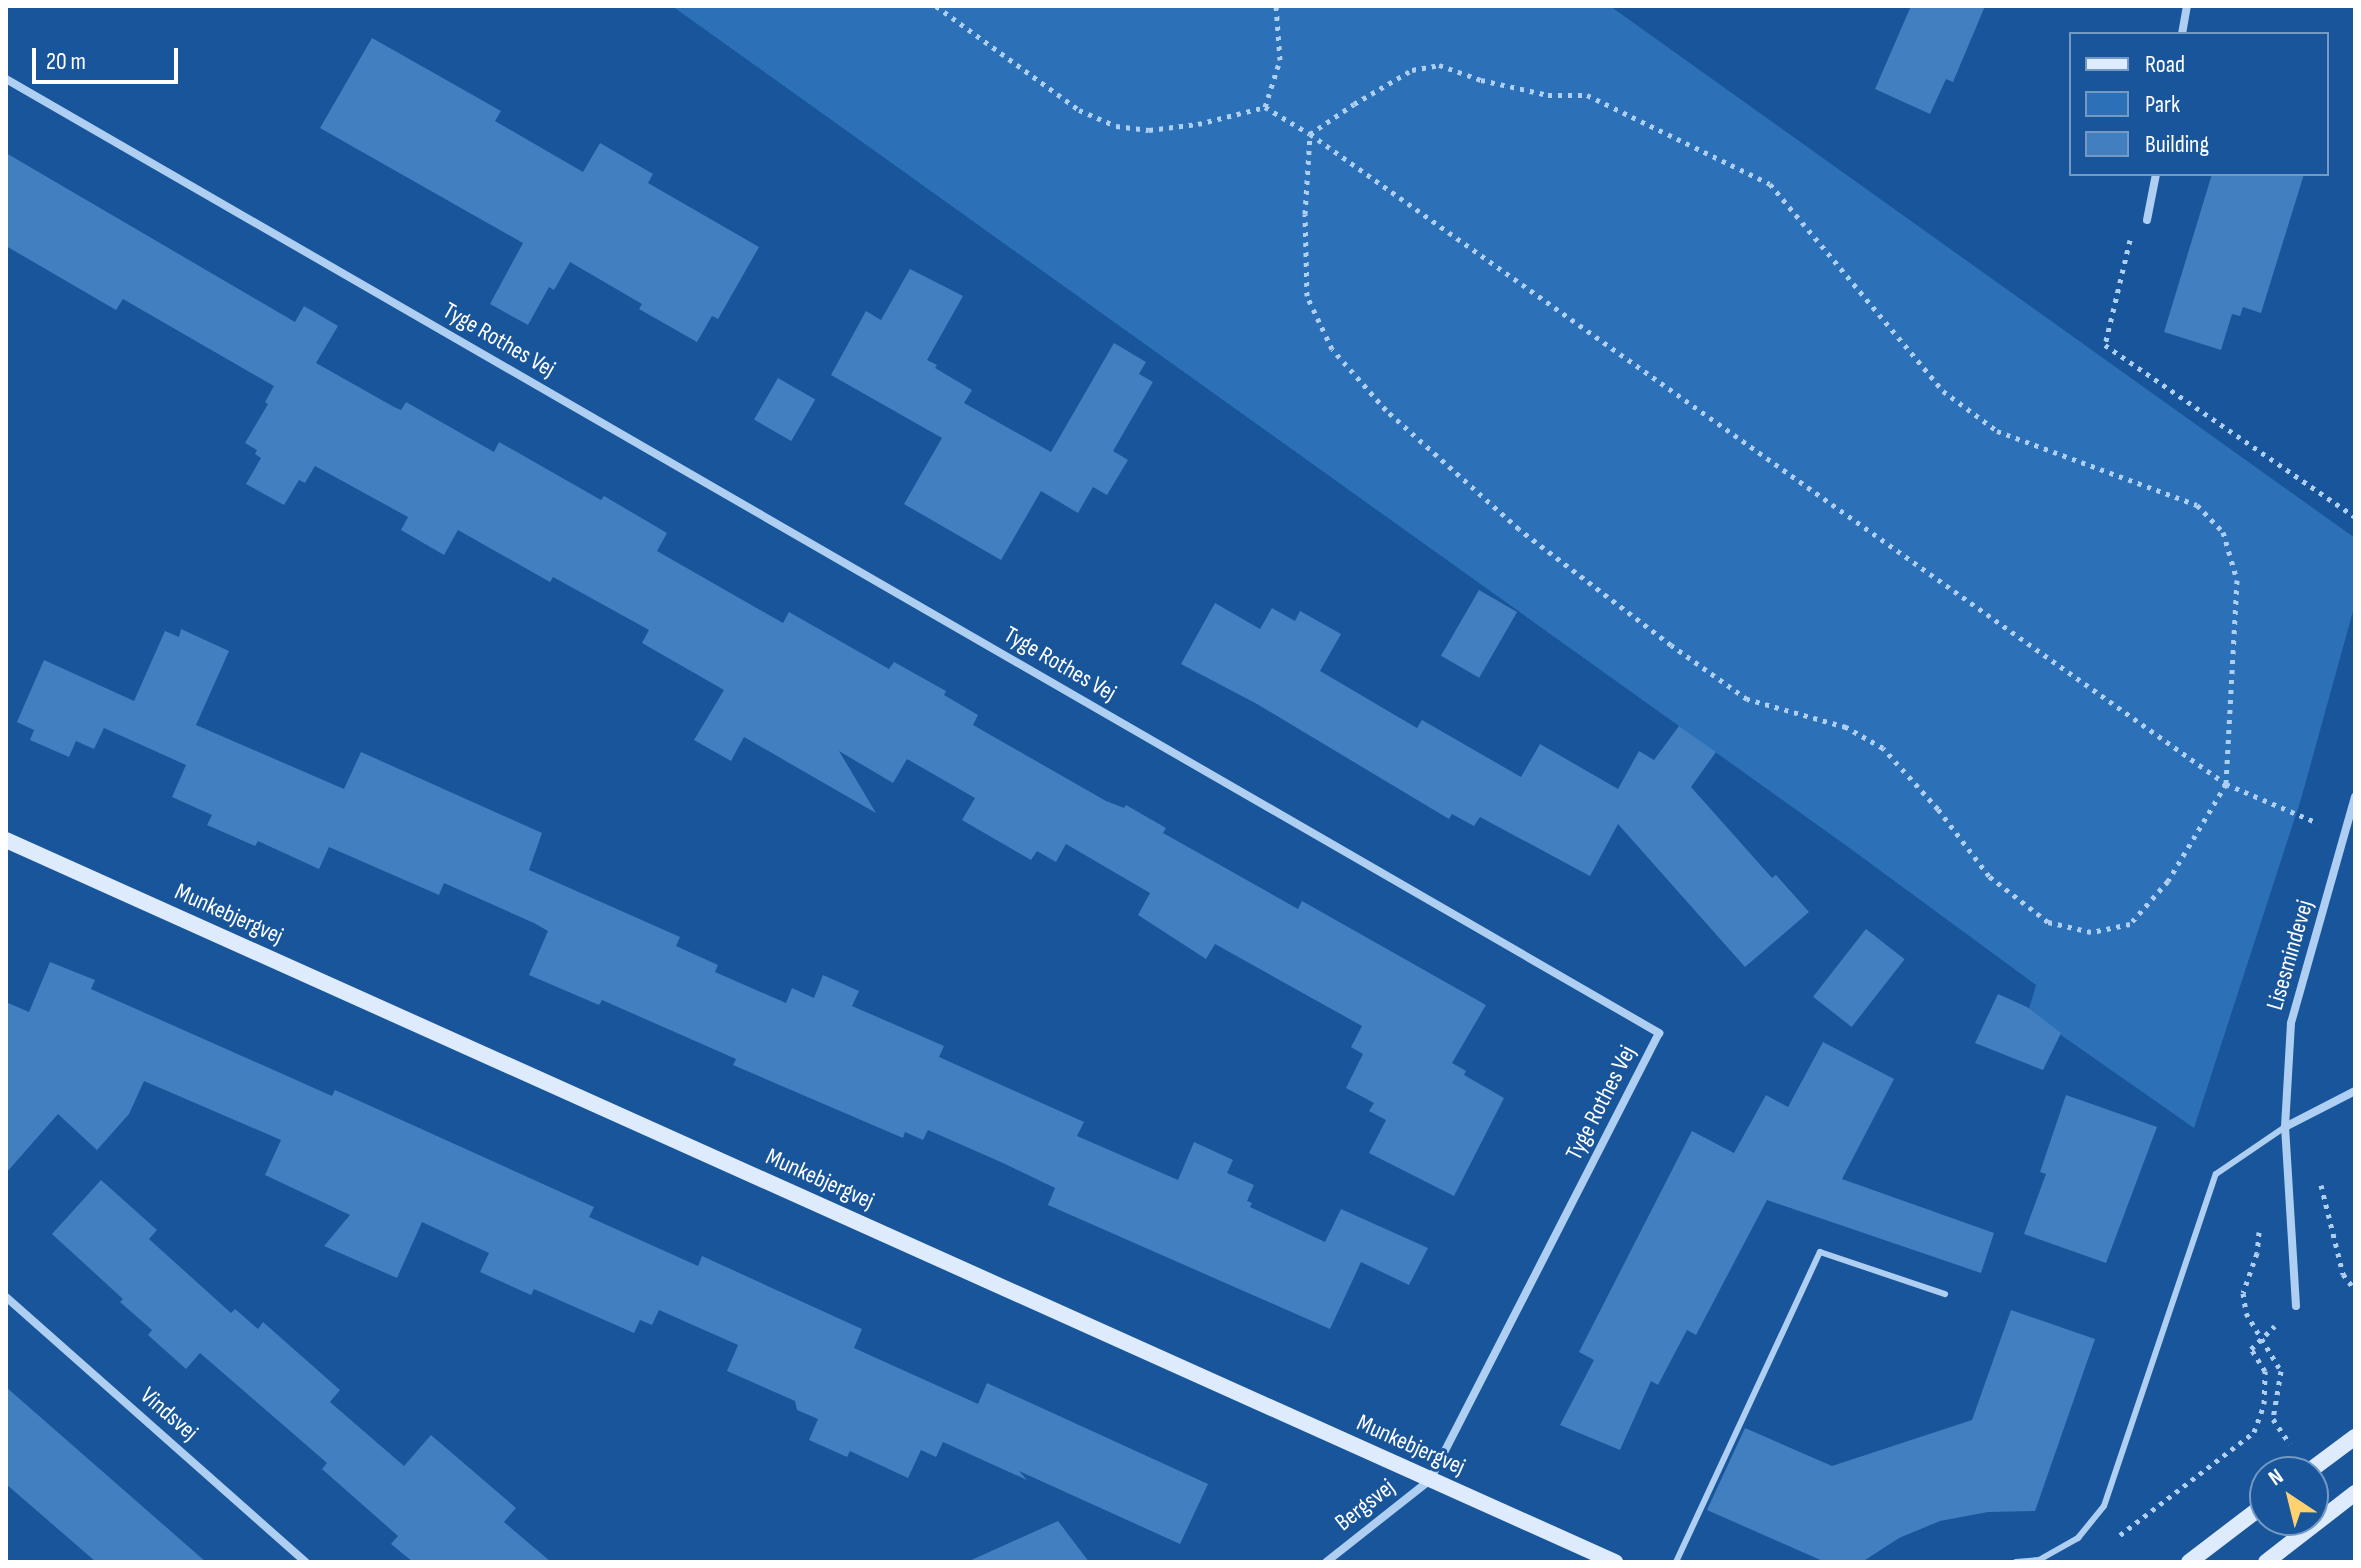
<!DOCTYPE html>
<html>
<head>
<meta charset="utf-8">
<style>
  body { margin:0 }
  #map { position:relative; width:2361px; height:1568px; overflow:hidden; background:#18559a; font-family:"Sofia Sans Condensed",sans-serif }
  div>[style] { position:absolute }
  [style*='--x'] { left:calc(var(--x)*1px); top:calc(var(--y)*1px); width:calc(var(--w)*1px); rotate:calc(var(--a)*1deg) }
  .green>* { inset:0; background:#2c70b8 }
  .building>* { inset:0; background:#417fc1; transform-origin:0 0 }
  .path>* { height:5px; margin-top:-2.5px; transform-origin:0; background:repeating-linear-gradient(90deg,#aecff2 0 4px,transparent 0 10px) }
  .lane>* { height:6px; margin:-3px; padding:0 3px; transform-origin:3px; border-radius:3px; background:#aecff2 }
  .street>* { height:8px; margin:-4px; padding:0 4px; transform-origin:4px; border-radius:4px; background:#aecff2 }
  .secondary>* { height:16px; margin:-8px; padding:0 8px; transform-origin:8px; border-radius:8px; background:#ddebfc }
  span { translate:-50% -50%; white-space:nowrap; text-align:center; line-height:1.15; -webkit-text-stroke:6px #18559a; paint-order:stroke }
  .street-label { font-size:24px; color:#fff }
  .frame { position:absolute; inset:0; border:8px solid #fff; pointer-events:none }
  .legend { position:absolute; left:2069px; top:32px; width:260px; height:144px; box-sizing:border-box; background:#18559a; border:2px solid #7499c2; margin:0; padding:10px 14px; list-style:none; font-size:24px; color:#fff }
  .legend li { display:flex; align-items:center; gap:16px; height:40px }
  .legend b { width:40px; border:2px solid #7499c2 }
  .north { position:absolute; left:2249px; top:1456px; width:80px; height:80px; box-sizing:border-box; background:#18559a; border:2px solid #7499c2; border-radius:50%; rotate:325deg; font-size:22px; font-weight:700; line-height:32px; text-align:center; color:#fff }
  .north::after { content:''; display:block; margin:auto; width:28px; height:36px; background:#ffd16f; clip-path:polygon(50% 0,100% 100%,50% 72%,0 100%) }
  .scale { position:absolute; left:32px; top:48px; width:146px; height:36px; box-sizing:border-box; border:4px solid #fff; border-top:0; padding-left:10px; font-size:24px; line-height:28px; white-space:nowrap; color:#fff; -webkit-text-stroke:6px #18559a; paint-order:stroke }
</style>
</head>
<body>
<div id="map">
  <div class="green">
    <div style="clip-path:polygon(672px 6px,1610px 6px,2355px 538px,2355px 604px,2301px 799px,2194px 1128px,2028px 1012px,2036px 985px,1844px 844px)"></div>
  </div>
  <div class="building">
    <div style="clip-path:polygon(1911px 6px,1985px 6px,1953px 82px,1946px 79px,1930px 114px,1875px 89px)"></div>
    <div style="clip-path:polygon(372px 38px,501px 111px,495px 121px,583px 172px,600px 143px,653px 174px,648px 183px,759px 247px,718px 319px,712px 316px,697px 342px,639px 309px,642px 304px,570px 262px,554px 290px,549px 287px,528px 325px,490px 304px,523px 243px,320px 128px)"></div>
    <div style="clip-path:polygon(6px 153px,295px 322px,304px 306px,338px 326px,316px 363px,394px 407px,401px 410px,406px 402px,494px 452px,499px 442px,601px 500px,604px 496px,667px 533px,657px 551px,783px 623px,789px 612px,889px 669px,894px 662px,946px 691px,944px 695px,978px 715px,973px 725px,1106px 801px,1124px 808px,1126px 805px,1166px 828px,1163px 833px,1298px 909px,1302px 901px,1486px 1005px,1452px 1063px,1466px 1071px,1464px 1075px,1504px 1098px,1454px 1196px,1369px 1153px,1386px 1120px,1369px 1111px,1374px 1103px,1346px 1088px,1363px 1054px,1351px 1047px,1362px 1026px,1215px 944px,1206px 959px,1138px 915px,1150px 893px,1066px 844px,1056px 862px,1037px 851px,1031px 860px,962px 820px,975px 798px,907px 759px,893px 783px,839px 751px,876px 813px,744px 737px,731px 761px,694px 740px,724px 690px,642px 643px,649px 630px,553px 577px,550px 582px,458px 530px,444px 555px,401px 530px,408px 517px,315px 466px,305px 483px,299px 480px,284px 505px,246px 484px,261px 458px,255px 454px,257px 450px,245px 443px,268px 404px,265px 402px,274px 386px,123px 299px,116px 310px,6px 246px)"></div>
    <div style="clip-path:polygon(2212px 174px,2304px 174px,2261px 313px,2243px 307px,2240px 316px,2232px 314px,2221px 350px,2164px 332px)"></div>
    <div style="clip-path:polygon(910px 269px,963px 296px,927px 360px,937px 365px,935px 368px,972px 390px,964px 403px,1051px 452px,1114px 343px,1146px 362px,1139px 374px,1153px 382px,1113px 451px,1128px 460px,1107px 495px,1093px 487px,1078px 513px,1041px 491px,1001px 560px,904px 504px,942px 438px,831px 375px,866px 311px,881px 320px)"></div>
    <div style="left:778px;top:378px;width:43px;height:48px;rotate:30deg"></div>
    <div style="left:1479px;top:590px;width:44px;height:76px;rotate:30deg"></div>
    <div style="clip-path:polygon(1215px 603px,1260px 629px,1272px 608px,1295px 621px,1300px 611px,1341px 634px,1320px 671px,1417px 728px,1422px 720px,1521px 777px,1540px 744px,1618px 789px,1639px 751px,1654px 760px,1679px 726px,1716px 752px,1691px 787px,1772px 878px,1776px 875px,1809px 912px,1745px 967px,1618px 824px,1590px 876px,1480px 817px,1474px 826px,1452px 814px,1449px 819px,1257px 704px,1181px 664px)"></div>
    <div style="clip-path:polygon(181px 629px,229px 651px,196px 725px,344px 789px,361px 752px,542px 833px,529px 870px,680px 937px,676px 946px,718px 965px,715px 972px,786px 1003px,792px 988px,814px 998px,823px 975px,859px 991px,852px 1006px,944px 1046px,939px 1057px,1084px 1122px,1077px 1136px,1178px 1180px,1194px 1142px,1233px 1160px,1227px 1173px,1254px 1185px,1247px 1201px,1252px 1203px,1250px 1207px,1325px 1242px,1341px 1209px,1428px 1248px,1409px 1285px,1361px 1262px,1330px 1329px,1048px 1205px,1055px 1188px,1003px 1163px,928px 1130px,923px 1140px,905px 1132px,903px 1138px,733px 1065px,736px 1059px,602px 1000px,599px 1005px,529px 975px,548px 931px,534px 923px,444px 883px,439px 895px,329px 847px,319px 869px,258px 841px,255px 846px,207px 825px,212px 815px,172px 797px,186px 765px,104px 728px,94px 749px,76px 741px,69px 757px,30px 740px,34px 730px,17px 722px,44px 660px,134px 701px,165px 631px,179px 637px)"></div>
    <div style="left:1866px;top:929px;width:49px;height:86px;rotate:38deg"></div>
    <div style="clip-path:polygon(50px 962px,95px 980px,91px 989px,332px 1096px,335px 1090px,594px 1207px,589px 1217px,698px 1266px,702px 1256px,862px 1329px,854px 1348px,978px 1404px,987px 1383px,1208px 1484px,1180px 1544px,1019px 1471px,1027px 1480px,943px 1442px,936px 1457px,921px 1450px,908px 1478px,850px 1451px,847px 1457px,809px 1440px,818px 1419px,797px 1410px,795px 1401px,727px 1371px,738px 1345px,659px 1310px,652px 1325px,640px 1320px,634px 1333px,534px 1289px,531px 1295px,480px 1272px,489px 1253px,422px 1222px,397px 1278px,324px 1246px,350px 1215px,265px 1175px,281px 1140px,144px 1081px,129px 1114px,97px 1150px,58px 1114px,6px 1173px,6px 1002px,29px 1012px)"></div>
    <div style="clip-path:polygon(1998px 994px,2027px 1007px,2061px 1033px,2043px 1070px,1975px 1043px)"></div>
    <div style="clip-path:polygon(1823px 1042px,1894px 1079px,1842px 1179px,1994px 1233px,1981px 1273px,1767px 1200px,1696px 1335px,1687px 1330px,1658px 1385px,1651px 1381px,1620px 1450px,1560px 1425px,1594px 1360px,1579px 1352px,1692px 1131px,1734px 1153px,1766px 1095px,1788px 1107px)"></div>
    <div style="clip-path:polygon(2066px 1095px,2157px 1127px,2106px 1263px,2024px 1234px,2046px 1174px,2040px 1172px)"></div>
    <div style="clip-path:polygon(101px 1180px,157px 1230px,149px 1239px,231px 1313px,235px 1309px,258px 1329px,263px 1322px,340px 1390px,330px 1402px,404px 1466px,431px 1435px,516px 1508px,504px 1522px,551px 1562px,413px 1562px,391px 1544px,398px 1536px,322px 1469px,327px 1463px,200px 1353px,186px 1369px,148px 1335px,152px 1330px,120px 1302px,123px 1299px,52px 1234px)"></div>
    <div style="clip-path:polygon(2011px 1310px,2095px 1339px,2035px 1511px,1988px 1512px,1940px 1521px,1899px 1538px,1862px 1562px,1825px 1562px,1707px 1510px,1745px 1428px,1832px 1466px,1972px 1420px)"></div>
    <div style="clip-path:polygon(6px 1387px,206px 1562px,96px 1562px,6px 1484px)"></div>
    <div style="clip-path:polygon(1058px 1521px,1089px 1562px,967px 1562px)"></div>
  </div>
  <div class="path">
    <div style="--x:936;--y:6;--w:177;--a:36"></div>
    <div style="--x:1079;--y:110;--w:40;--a:23.4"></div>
    <div style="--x:1116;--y:126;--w:33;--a:7"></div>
    <div style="--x:1149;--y:130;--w:49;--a:-7"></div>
    <div style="--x:1198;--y:124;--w:69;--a:-14.2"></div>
    <div style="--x:1265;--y:107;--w:52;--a:31"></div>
    <div style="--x:1310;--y:134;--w:1123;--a:35.36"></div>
    <div style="--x:2226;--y:784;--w:100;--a:23"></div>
    <div style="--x:1439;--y:65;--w:45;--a:19.7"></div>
    <div style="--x:1481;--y:80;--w:69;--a:12.6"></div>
    <div style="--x:1548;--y:95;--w:39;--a:0"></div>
    <div style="--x:1587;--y:95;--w:203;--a:25.9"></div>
    <div style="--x:1770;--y:184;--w:270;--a:50.1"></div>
    <div style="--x:1943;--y:391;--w:67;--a:36.5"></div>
    <div style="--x:1997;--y:431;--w:213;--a:20.3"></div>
    <div style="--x:2197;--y:505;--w:37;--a:46"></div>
    <div style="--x:2223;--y:532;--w:50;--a:73.7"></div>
    <div style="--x:2237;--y:580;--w:204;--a:93.1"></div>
    <div style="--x:2226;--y:784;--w:113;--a:120.9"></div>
    <div style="--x:2168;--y:881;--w:57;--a:131.5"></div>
    <div style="--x:2130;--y:924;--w:40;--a:168"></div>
    <div style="--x:2091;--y:932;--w:44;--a:-166.9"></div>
    <div style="--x:2048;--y:922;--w:75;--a:-142.1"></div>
    <div style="--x:1989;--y:876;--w:84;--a:-127.3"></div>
    <div style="--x:1938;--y:809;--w:82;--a:-132"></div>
    <div style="--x:1883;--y:748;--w:43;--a:-150.4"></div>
    <div style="--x:1846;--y:727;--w:103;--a:-164.2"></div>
    <div style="--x:1747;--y:699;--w:93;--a:-144.6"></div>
    <div style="--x:1671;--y:645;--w:191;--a:-142.7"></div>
    <div style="--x:1519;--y:529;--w:178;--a:-138.2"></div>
    <div style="--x:1386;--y:410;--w:81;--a:-131.5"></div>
    <div style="--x:1332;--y:349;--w:59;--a:-115.3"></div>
    <div style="--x:1307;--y:296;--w:82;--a:-91.4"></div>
    <div style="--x:1305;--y:214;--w:80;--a:-86.4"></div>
    <div style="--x:1310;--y:134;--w:53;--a:-34.3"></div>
    <div style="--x:1354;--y:104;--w:67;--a:-30.4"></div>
    <div style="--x:1412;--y:70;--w:27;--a:-10"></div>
    <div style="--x:1265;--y:107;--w:49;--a:-72.3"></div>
    <div style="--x:1280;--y:60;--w:54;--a:-94.2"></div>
    <div style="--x:2130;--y:240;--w:108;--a:103.4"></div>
    <div style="--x:2105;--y:345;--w:303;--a:34.5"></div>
    <div style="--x:2321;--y:1185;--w:92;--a:76.1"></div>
    <div style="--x:2343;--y:1274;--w:20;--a:53"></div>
    <div style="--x:2259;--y:1232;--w:21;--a:95"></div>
    <div style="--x:2257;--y:1253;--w:42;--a:109.3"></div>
    <div style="--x:2243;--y:1293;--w:20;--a:81"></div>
    <div style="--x:2246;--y:1313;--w:68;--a:58.9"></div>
    <div style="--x:2281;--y:1371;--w:49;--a:99.5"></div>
    <div style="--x:2273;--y:1419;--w:30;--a:56"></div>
    <div style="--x:2120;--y:1535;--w:169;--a:-37.5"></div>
    <div style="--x:2254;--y:1432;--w:30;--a:-70"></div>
    <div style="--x:2264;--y:1404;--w:33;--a:-88"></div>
    <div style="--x:2265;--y:1371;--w:26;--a:-122"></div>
    <div style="--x:2251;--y:1349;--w:33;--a:-44"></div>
  </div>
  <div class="lane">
    <div style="--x:1676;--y:1562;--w:342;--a:-65.1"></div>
    <div style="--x:1820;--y:1252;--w:132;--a:18.6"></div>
    <div style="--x:2016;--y:1562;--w:23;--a:-5"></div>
    <div style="--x:2039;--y:1560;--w:45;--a:-29.4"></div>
    <div style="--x:2078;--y:1538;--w:41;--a:-50.9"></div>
    <div style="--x:2104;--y:1506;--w:350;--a:-71.4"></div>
    <div style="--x:2216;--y:1174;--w:83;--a:-34.3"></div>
  </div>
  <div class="street">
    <div style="--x:2182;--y:34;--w:28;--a:-80"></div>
    <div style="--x:6;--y:79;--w:1909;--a:29.99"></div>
    <div style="--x:1659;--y:1033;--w:502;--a:117.13"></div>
    <div style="--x:1430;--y:1480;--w:132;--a:141.7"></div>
    <div style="--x:2147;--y:220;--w:47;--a:-78.9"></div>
    <div style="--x:2285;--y:1127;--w:79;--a:-27.2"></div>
    <div style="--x:6;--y:1297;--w:400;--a:41.5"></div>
    <div style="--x:2296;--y:1306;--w:179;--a:-93.5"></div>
    <div style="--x:2285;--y:1127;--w:104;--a:-86.7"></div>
    <div style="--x:2291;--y:1023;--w:235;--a:-74.2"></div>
  </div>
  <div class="secondary">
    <div style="--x:6;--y:840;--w:1764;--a:24.17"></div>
    <div style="--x:2308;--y:1472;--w:59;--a:-36.7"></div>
    <div style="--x:2189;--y:1562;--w:96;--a:-37.3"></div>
    <div style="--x:2266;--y:1562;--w:113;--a:-37.8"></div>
  </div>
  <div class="street-label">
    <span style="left:499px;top:340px;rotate:30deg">Tyge Rothes Vej</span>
    <span style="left:1060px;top:664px;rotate:30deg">Tyge Rothes Vej</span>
    <span style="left:229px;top:914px;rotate:24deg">Munkebjergvej</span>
    <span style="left:2290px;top:955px;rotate:-74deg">Lisesmindevej</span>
    <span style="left:1601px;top:1103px;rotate:-63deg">Tyge Rothes Vej</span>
    <span style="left:820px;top:1179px;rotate:24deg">Munkebjergvej</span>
    <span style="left:169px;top:1414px;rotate:41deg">Vindsvej</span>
    <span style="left:1411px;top:1445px;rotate:24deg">Munkebjergvej</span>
    <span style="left:1365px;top:1505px;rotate:-38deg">Bergsvej</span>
  </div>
  <div class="frame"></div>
  <ul class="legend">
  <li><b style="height:10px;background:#ddebfc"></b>Road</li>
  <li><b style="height:22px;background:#2c70b8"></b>Park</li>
  <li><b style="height:22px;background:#417fc1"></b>Building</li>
  </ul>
  <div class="north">N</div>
  <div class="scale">20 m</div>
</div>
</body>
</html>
